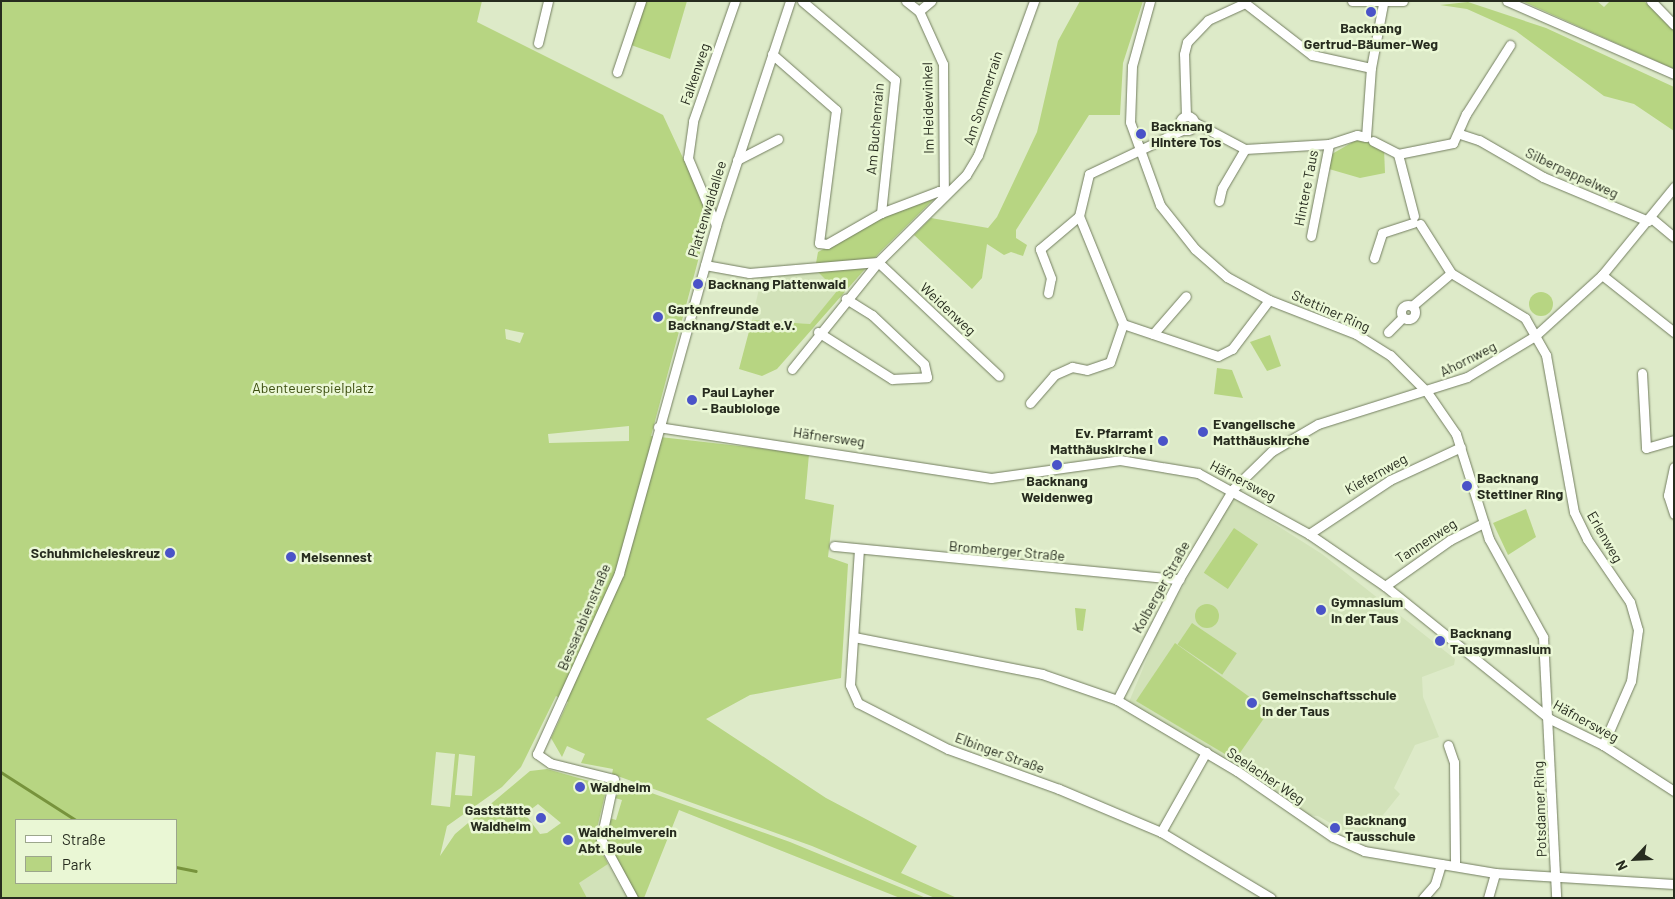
<!DOCTYPE html>
<html>
<head>
<meta charset="utf-8">
<style>
  body { margin:0 }
  #map { position:relative; width:1675px; height:899px; overflow:hidden; background:#ddeac8; font-family:Barlow,sans-serif }
  div>[style] { position:absolute }
  [style*='--x'] { left:calc(var(--x)*1px); top:calc(var(--y)*1px); width:calc(var(--w)*1px); rotate:calc(var(--a)*1deg) }
  .built>* { inset:0; background:#d2e2b9 }
  .green>* { inset:0; background:#b7d582; transform-origin:0 0 }
  .round { border-radius:50% }
  .stream>* { height:2.5px; margin:-1.25px; padding:0 1.25px; transform-origin:1.25px; border-radius:1.25px; background:#77933c }
  .roads { filter:drop-shadow(0 0 1px #737e60) drop-shadow(0 0 1px #737e60) }
  .minor>* { height:9px; margin:-4.5px; padding:0 4.5px; transform-origin:4.5px; border-radius:4.5px; background:#fff }
  .minor>.ring { margin:-4.5px; padding:0; box-sizing:content-box; background:none; border:9px solid #fff; border-radius:50% }
  .dots>* { width:14px; height:14px; translate:-50% -50%; box-sizing:border-box; border:2px solid #eaf7d5; border-radius:50% }
  span { translate:-50% -50%; white-space:nowrap; text-align:center; line-height:1.15; -webkit-text-stroke:5px #eaf7d5; paint-order:stroke }
  .poi-label { font-size:14px; color:#272c1f; font-weight:700 }
  .left { translate:0 -50%; text-align:left }
  .right { translate:-100% -50%; text-align:right }
  .street-label { font-size:14px; color:#272c1f }
  .park-label { font-size:14px; color:#3c4e0f }
  .frame { position:absolute; inset:0; border:2px solid #272c1f; pointer-events:none }
  .legend { position:absolute; left:15px; top:819px; width:162px; height:65px; box-sizing:border-box; background:#eaf7d5; border:1px solid #9ca68c; margin:0; padding:6px 9px; list-style:none; font-size:15px; color:#272c1f }
  .legend li { display:flex; align-items:center; gap:10px; height:25px }
  .legend b { width:25px; border:1px solid #9ca68c }
  .north { position:absolute; left:1610px; top:834px; width:50px; height:50px; -webkit-text-stroke:4px #eaf7d5; paint-order:stroke; rotate:245deg; font-size:14px; font-weight:700; line-height:20px; text-align:center; color:#272c1f }
  .north::after { content:''; display:block; margin:auto; width:18px; height:22px; background:#272c1f; clip-path:polygon(50% 0,100% 100%,50% 72%,0 100%) }
</style>
</head>
<body>
<div id="map">
  <div class="built">
    <div style="clip-path:polygon(815px 269px,838px 291px,810px 324px,752px 320px,762px 275px)"></div>
    <div style="clip-path:polygon(1232px 497px,1322px 554px,1455px 659px,1454px 665px,1422px 677px,1423px 697px,1439px 737px,1415px 745px,1394px 788px,1400px 794px,1362px 841px,1318px 816px,1307px 815px,1129px 702px,1158px 632px)"></div>
    <div style="clip-path:polygon(608px 864px,627px 898px,587px 898px,578px 883px)"></div>
  </div>
  <div class="green">
    <div style="clip-path:polygon(evenodd,1px 1px,482px 1px,477px 22px,663px 115px,710px 216px,651px 436px,809px 454px,805px 499px,834px 505px,828px 557px,848px 564px,841px 678px,750px 695px,706px 719px,826px 798px,917px 846px,901px 873px,957px 898px,935px 898px,812px 846px,612px 774px,613px 769px,581px 763px,585px 754px,567px 746px,562px 757px,551px 738px,568px 702px,556px 696px,521px 767px,502px 787px,447px 826px,440px 856px,455px 834px,530px 771px,547px 769px,607px 786px,595px 837px,608px 864px,579px 883px,587px 898px,1px 898px,1px 1px,505px 329px,524px 333px,520px 343px,506px 339px,505px 329px,1px 1px,629px 426px,629px 441px,549px 443px,548px 434px,629px 426px,1px 1px,436px 752px,455px 754px,450px 807px,431px 805px,436px 752px,1px 1px,459px 754px,475px 756px,472px 796px,455px 795px,459px 754px,1px 1px,538px 804px,561px 823px,547px 833px,540px 834px,525px 814px,538px 804px,1px 1px,16px 820px,176px 820px,176px 883px,16px 883px,16px 820px)"></div>
    <div style="clip-path:polygon(646px 1px,687px 1px,670px 59px,631px 45px)"></div>
    <div style="clip-path:polygon(1080px 1px,1143px 1px,1123px 63px,1120px 115px,1089px 115px,1016px 230px,1016px 238px,1027px 245px,1023px 256px,1011px 252px,1004px 255px,987px 244px,982px 278px,972px 289px,914px 235px,931px 218px,988px 228px,997px 217px,1037px 132px,1058px 41px)"></div>
    <div style="clip-path:polygon(1522px 1px,1597px 1px,1604px 7px,1610px 1px,1644px 1px,1674px 31px,1674px 69px)"></div>
    <div style="clip-path:polygon(1468px 2px,1546px 28px,1674px 87px,1674px 131px,1634px 104px,1604px 96px,1516px 31px,1467px 9px,1440px 5px)"></div>
    <div style="clip-path:polygon(1358px 139px,1384px 149px,1385px 173px,1360px 178px,1329px 169px,1332px 154px)"></div>
    <div style="clip-path:polygon(934px 199px,880px 252px,777px 369px,762px 376px,739px 369px,752px 320px,810px 324px,837px 291px,815px 269px,818px 252px,883px 217px)"></div>
    <div class="round" style="left:1529px;top:292px;width:24px;height:24px"></div>
    <div style="clip-path:polygon(1270px 335px,1281px 366px,1267px 371px,1250px 342px)"></div>
    <div style="clip-path:polygon(1217px 368px,1232px 370px,1243px 398px,1214px 394px)"></div>
    <div style="clip-path:polygon(1526px 509px,1536px 537px,1508px 555px,1493px 523px)"></div>
    <div style="left:1234px;top:528px;width:29px;height:54px;rotate:34deg"></div>
    <div class="round" style="left:1195px;top:604px;width:24px;height:24px"></div>
    <div style="clip-path:polygon(1075px 608px,1086px 609px,1083px 631px,1077px 630px)"></div>
    <div style="left:1192px;top:623px;width:54px;height:26px;rotate:34deg"></div>
    <div style="clip-path:polygon(1175px 643px,1269px 711px,1235px 760px,1136px 701px)"></div>
    <div style="clip-path:polygon(626px 784px,790px 842px,926px 898px,900px 898px,679px 810px,644px 898px,637px 898px,605px 845px,609px 818px,616px 820px,622px 800px,615px 798px)"></div>
  </div>
  <div class="stream">
    <div style="--x:1;--y:772;--w:89;--a:32.6"></div>
    <div style="--x:176;--y:867;--w:20;--a:11"></div>
  </div>
  <div class="roads">
    <div class="minor">
      <div style="--x:802;--y:1;--w:122;--a:40.3"></div>
      <div style="--x:895;--y:80;--w:134;--a:96"></div>
      <div style="--x:906;--y:1;--w:16;--a:38"></div>
      <div style="--x:919;--y:11;--w:58;--a:65.6"></div>
      <div style="--x:943;--y:64;--w:132;--a:89.6"></div>
      <div style="--x:1150;--y:1;--w:67;--a:105.5"></div>
      <div style="--x:1132;--y:66;--w:56;--a:92"></div>
      <div style="--x:1130;--y:122;--w:88;--a:70.1"></div>
      <div style="--x:1160;--y:205;--w:56;--a:51.5"></div>
      <div style="--x:1195;--y:249;--w:43;--a:41.2"></div>
      <div style="--x:1227;--y:277;--w:48;--a:28.7"></div>
      <div style="--x:1269;--y:300;--w:93;--a:21.3"></div>
      <div style="--x:1356;--y:334;--w:40;--a:32"></div>
      <div style="--x:1390;--y:355;--w:52;--a:45"></div>
      <div style="--x:1427;--y:392;--w:51;--a:55.4"></div>
      <div style="--x:1456;--y:434;--w:110;--a:72.6"></div>
      <div style="--x:1489;--y:539;--w:112;--a:61.1"></div>
      <div style="--x:1543;--y:637;--w:261;--a:87.1"></div>
      <div style="--x:1352;--y:1;--w:51;--a:0"></div>
      <div style="--x:1507;--y:1;--w:182;--a:23.6"></div>
      <div style="--x:1651;--y:1;--w:33;--a:46"></div>
      <div style="--x:919;--y:11;--w:16;--a:-40"></div>
      <div style="--x:538;--y:43;--w:43;--a:-76.6"></div>
      <div style="--x:772;--y:54;--w:85;--a:41.2"></div>
      <div style="--x:836;--y:110;--w:134;--a:97.3"></div>
      <div style="--x:819;--y:243;--w:8;--a:7"></div>
      <div style="--x:827;--y:244;--w:62;--a:-29.9"></div>
      <div style="--x:881;--y:213;--w:62;--a:-20.8"></div>
      <div style="--x:939;--y:191;--w:7;--a:45"></div>
      <div style="--x:617;--y:72;--w:75;--a:-71.3"></div>
      <div style="--x:1186;--y:116;--w:62;--a:-91.8"></div>
      <div style="--x:1184;--y:54;--w:12;--a:-76"></div>
      <div style="--x:1187;--y:42;--w:30;--a:-46"></div>
      <div style="--x:1208;--y:20;--w:41;--a:-24.7"></div>
      <div style="--x:1245;--y:3;--w:85;--a:37.8"></div>
      <div style="--x:1312;--y:55;--w:60;--a:12.4"></div>
      <div style="--x:1371;--y:68;--w:65;--a:-79.4"></div>
      <div class="ring" style="left:1180px;top:116px;width:5px;height:5px"></div>
      <div style="--x:1194;--y:122;--w:58;--a:27.9"></div>
      <div style="--x:1245;--y:149;--w:84;--a:-3.4"></div>
      <div style="--x:1329;--y:144;--w:29;--a:-18"></div>
      <div style="--x:1357;--y:135;--w:9;--a:13"></div>
      <div style="--x:1366;--y:137;--w:69;--a:-85.9"></div>
      <div style="--x:1460;--y:134;--w:20;--a:18"></div>
      <div style="--x:1479;--y:140;--w:74;--a:30"></div>
      <div style="--x:1543;--y:177;--w:114;--a:22.7"></div>
      <div style="--x:1373;--y:141;--w:28;--a:27"></div>
      <div style="--x:737;--y:160;--w:46;--a:-27.1"></div>
      <div style="--x:1219;--y:201;--w:13;--a:-77"></div>
      <div style="--x:1222;--y:188;--w:45;--a:-59.5"></div>
      <div style="--x:1079;--y:216;--w:117;--a:67.8"></div>
      <div style="--x:1414;--y:216;--w:64;--a:-104.5"></div>
      <div style="--x:1398;--y:154;--w:56;--a:-11.3"></div>
      <div style="--x:1453;--y:143;--w:32;--a:-66"></div>
      <div style="--x:1466;--y:114;--w:82;--a:-57.5"></div>
      <div style="--x:1650;--y:217;--w:31;--a:40"></div>
      <div style="--x:1420;--y:224;--w:58;--a:57.7"></div>
      <div style="--x:1451;--y:273;--w:87;--a:31.3"></div>
      <div style="--x:1525;--y:318;--w:43;--a:60.4"></div>
      <div style="--x:1546;--y:355;--w:159;--a:79.9"></div>
      <div style="--x:1574;--y:512;--w:30;--a:64"></div>
      <div style="--x:1587;--y:539;--w:76;--a:55.7"></div>
      <div style="--x:1630;--y:602;--w:29;--a:74"></div>
      <div style="--x:1638;--y:630;--w:51;--a:97.8"></div>
      <div style="--x:1631;--y:681;--w:70;--a:113.6"></div>
      <div style="--x:716;--y:225;--w:73;--a:-112.7"></div>
      <div style="--x:688;--y:158;--w:37;--a:-82"></div>
      <div style="--x:693;--y:121;--w:127;--a:-70.7"></div>
      <div style="--x:1311;--y:236;--w:94;--a:-78.9"></div>
      <div style="--x:1374;--y:258;--w:26;--a:-72"></div>
      <div style="--x:1382;--y:233;--w:33;--a:-18"></div>
      <div style="--x:878;--y:262;--w:166;--a:43.3"></div>
      <div style="--x:705;--y:265;--w:45;--a:10.3"></div>
      <div style="--x:749;--y:273;--w:129;--a:-4.9"></div>
      <div style="--x:1602;--y:275;--w:92;--a:38.4"></div>
      <div style="--x:1048;--y:293;--w:15;--a:-79"></div>
      <div style="--x:1051;--y:278;--w:31;--a:-111"></div>
      <div style="--x:1040;--y:249;--w:51;--a:-40.2"></div>
      <div style="--x:1079;--y:216;--w:43;--a:-76.6"></div>
      <div style="--x:1089;--y:174;--w:105;--a:-25.3"></div>
      <div class="ring" style="left:1401px;top:305px;width:5px;height:5px"></div>
      <div style="--x:1412;--y:306;--w:51;--a:-40.2"></div>
      <div style="--x:818;--y:332;--w:88;--a:32.4"></div>
      <div style="--x:892;--y:379;--w:35;--a:-3"></div>
      <div style="--x:927;--y:377;--w:13;--a:-103"></div>
      <div style="--x:924;--y:364;--w:71;--a:-136.7"></div>
      <div style="--x:872;--y:315;--w:31;--a:-148"></div>
      <div style="--x:1388;--y:332;--w:20;--a:-45"></div>
      <div style="--x:1153;--y:334;--w:50;--a:-49"></div>
      <div style="--x:792;--y:369;--w:137;--a:-51.2"></div>
      <div style="--x:878;--y:262;--w:124;--a:-44.7"></div>
      <div style="--x:966;--y:175;--w:23;--a:-59"></div>
      <div style="--x:978;--y:155;--w:164;--a:-70"></div>
      <div style="--x:1642;--y:373;--w:75;--a:86.9"></div>
      <div style="--x:1646;--y:448;--w:29;--a:-16"></div>
      <div style="--x:1030;--y:403;--w:37;--a:-49"></div>
      <div style="--x:1054;--y:375;--w:20;--a:-24"></div>
      <div style="--x:1072;--y:367;--w:15;--a:11"></div>
      <div style="--x:1087;--y:370;--w:24;--a:-19"></div>
      <div style="--x:1110;--y:362;--w:40;--a:-71.1"></div>
      <div style="--x:1123;--y:324;--w:100;--a:18.6"></div>
      <div style="--x:1218;--y:356;--w:16;--a:-27"></div>
      <div style="--x:1232;--y:349;--w:61;--a:-52.9"></div>
      <div style="--x:658;--y:427;--w:337;--a:8.7"></div>
      <div style="--x:991;--y:478;--w:130;--a:-7.9"></div>
      <div style="--x:1120;--y:460;--w:79;--a:9.5"></div>
      <div style="--x:1198;--y:473;--w:127;--a:28.8"></div>
      <div style="--x:1309;--y:534;--w:92;--a:34.4"></div>
      <div style="--x:1385;--y:586;--w:212;--a:38.9"></div>
      <div style="--x:1550;--y:719;--w:59;--a:26.1"></div>
      <div style="--x:1603;--y:745;--w:85;--a:32.9"></div>
      <div style="--x:1674;--y:467;--w:29;--a:102"></div>
      <div style="--x:1668;--y:495;--w:20;--a:72"></div>
      <div style="--x:1309;--y:534;--w:97;--a:-33.7"></div>
      <div style="--x:1390;--y:480;--w:78;--a:-24.9"></div>
      <div style="--x:834;--y:546;--w:347;--a:5.5"></div>
      <div style="--x:859;--y:549;--w:136;--a:93.8"></div>
      <div style="--x:850;--y:685;--w:20;--a:66"></div>
      <div style="--x:858;--y:703;--w:101;--a:27.1"></div>
      <div style="--x:948;--y:749;--w:118;--a:19.8"></div>
      <div style="--x:1059;--y:789;--w:111;--a:22.9"></div>
      <div style="--x:1161;--y:832;--w:128;--a:31"></div>
      <div style="--x:1385;--y:586;--w:80;--a:-35.3"></div>
      <div style="--x:1450;--y:540;--w:38;--a:-27"></div>
      <div style="--x:854;--y:637;--w:192;--a:11.1"></div>
      <div style="--x:1042;--y:674;--w:79;--a:19.1"></div>
      <div style="--x:1117;--y:700;--w:139;--a:30.6"></div>
      <div style="--x:1237;--y:771;--w:116;--a:34.5"></div>
      <div style="--x:1333;--y:837;--w:34;--a:24"></div>
      <div style="--x:1364;--y:851;--w:133;--a:9.5"></div>
      <div style="--x:1495;--y:873;--w:179;--a:3.5"></div>
      <div style="--x:1117;--y:700;--w:136;--a:-62.9"></div>
      <div style="--x:1179;--y:579;--w:105;--a:-59"></div>
      <div style="--x:1233;--y:489;--w:54;--a:-44.3"></div>
      <div style="--x:1272;--y:451;--w:53;--a:-30.4"></div>
      <div style="--x:1318;--y:424;--w:156;--a:-17.5"></div>
      <div style="--x:1467;--y:377;--w:79;--a:-31.1"></div>
      <div style="--x:1535;--y:336;--w:91;--a:-42.3"></div>
      <div style="--x:1602;--y:275;--w:114;--a:-50.7"></div>
      <div style="--x:1448;--y:745;--w:18;--a:71"></div>
      <div style="--x:1454;--y:762;--w:104;--a:89.4"></div>
      <div style="--x:1161;--y:832;--w:92;--a:-60.6"></div>
      <div style="--x:633;--y:898;--w:67;--a:-118.5"></div>
      <div style="--x:601;--y:839;--w:61;--a:-77.8"></div>
      <div style="--x:614;--y:779;--w:66;--a:-166"></div>
      <div style="--x:550;--y:763;--w:16;--a:-145"></div>
      <div style="--x:537;--y:754;--w:199;--a:-65.6"></div>
      <div style="--x:619;--y:573;--w:361;--a:-74.4"></div>
      <div style="--x:716;--y:225;--w:236;--a:-71.7"></div>
      <div style="--x:1423;--y:898;--w:18;--a:-49"></div>
      <div style="--x:1435;--y:884;--w:21;--a:-73"></div>
      <div style="--x:1488;--y:898;--w:26;--a:-74"></div>
    </div>
  </div>
  <div class="dots">
    <div style="left:1371px;top:12px;background:#4a53c8"></div>
    <div style="left:1141px;top:134px;background:#4a53c8"></div>
    <div style="left:698px;top:284px;background:#4a53c8"></div>
    <div style="left:658px;top:317px;background:#4a53c8"></div>
    <div style="left:692px;top:400px;background:#4a53c8"></div>
    <div style="left:1203px;top:432px;background:#4a53c8"></div>
    <div style="left:1163px;top:441px;background:#4a53c8"></div>
    <div style="left:1057px;top:465px;background:#4a53c8"></div>
    <div style="left:1467px;top:486px;background:#4a53c8"></div>
    <div style="left:170px;top:553px;background:#4a53c8"></div>
    <div style="left:291px;top:557px;background:#4a53c8"></div>
    <div style="left:1321px;top:610px;background:#4a53c8"></div>
    <div style="left:1440px;top:641px;background:#4a53c8"></div>
    <div style="left:1252px;top:703px;background:#4a53c8"></div>
    <div style="left:580px;top:787px;background:#4a53c8"></div>
    <div style="left:541px;top:818px;background:#4a53c8"></div>
    <div style="left:1335px;top:828px;background:#4a53c8"></div>
    <div style="left:568px;top:840px;background:#4a53c8"></div>
  </div>
  <div class="poi-label">
    <span style="left:1371px;top:36px">Backnang<br>Gertrud-Bäumer-Weg</span>
    <span class="left" style="left:1151px;top:134px">Backnang<br>Hintere Tos</span>
    <span class="left" style="left:708px;top:284px">Backnang Plattenwald</span>
    <span class="left" style="left:668px;top:317px">Gartenfreunde<br>Backnang/Stadt e.V.</span>
    <span class="left" style="left:702px;top:400px">Paul Layher<br>- Baubiologe</span>
    <span class="left" style="left:1213px;top:432px">Evangelische<br>Matthäuskirche</span>
    <span class="right" style="left:1153px;top:441px">Ev. Pfarramt<br>Matthäuskirche I</span>
    <span class="left" style="left:1477px;top:486px">Backnang<br>Stettiner Ring</span>
    <span style="left:1057px;top:489px">Backnang<br>Weidenweg</span>
    <span class="right" style="left:160px;top:553px">Schuhmicheleskreuz</span>
    <span class="left" style="left:301px;top:557px">Meisennest</span>
    <span class="left" style="left:1331px;top:610px">Gymnasium<br>in der Taus</span>
    <span class="left" style="left:1450px;top:641px">Backnang<br>Tausgymnasium</span>
    <span class="left" style="left:1262px;top:703px">Gemeinschaftsschule<br>in der Taus</span>
    <span class="left" style="left:590px;top:787px">Waldheim</span>
    <span class="right" style="left:531px;top:818px">Gaststätte<br>Waldheim</span>
    <span class="left" style="left:1345px;top:828px">Backnang<br>Tausschule</span>
    <span class="left" style="left:578px;top:840px">Waldheimverein<br>Abt. Boule</span>
  </div>
  <div class="street-label">
    <span style="left:695px;top:74px;rotate:-71deg">Falkenweg</span>
    <span style="left:983px;top:98px;rotate:-72deg">Am Sommerrain</span>
    <span style="left:928px;top:108px;rotate:-91deg">Im Heidewinkel</span>
    <span style="left:875px;top:129px;rotate:-85deg">Am Buchenrain</span>
    <span style="left:1572px;top:173px;rotate:25deg">Silberpappelweg</span>
    <span style="left:1306px;top:188px;rotate:-79deg">Hintere Taus</span>
    <span style="left:707px;top:209px;rotate:-73deg">Plattenwaldallee</span>
    <span style="left:948px;top:309px;rotate:43deg">Weidenweg</span>
    <span style="left:1331px;top:311px;rotate:24deg">Stettiner Ring</span>
    <span style="left:1468px;top:359px;rotate:-27deg">Ahornweg</span>
    <span style="left:829px;top:437px;rotate:8deg">Häfnersweg</span>
    <span style="left:1376px;top:474px;rotate:-29deg">Kiefernweg</span>
    <span style="left:1243px;top:481px;rotate:28deg">Häfnersweg</span>
    <span style="left:1605px;top:537px;rotate:60deg">Erlenweg</span>
    <span style="left:1426px;top:541px;rotate:-33deg">Tannenweg</span>
    <span style="left:1007px;top:551px;rotate:5deg">Bromberger Straße</span>
    <span style="left:1161px;top:587px;rotate:-61deg">Kolberger Straße</span>
    <span style="left:584px;top:617px;rotate:-67deg">Bessarabienstraße</span>
    <span style="left:1586px;top:721px;rotate:29deg">Häfnersweg</span>
    <span style="left:1000px;top:753px;rotate:20deg">Elbinger Straße</span>
    <span style="left:1266px;top:776px;rotate:34deg">Seelacher Weg</span>
    <span style="left:1540px;top:809px;rotate:-92deg">Potsdamer Ring</span>
  </div>
  <div class="park-label">
    <span style="left:313px;top:388px">Abenteuerspielplatz</span>
  </div>
  <div class="frame"></div>
  <ul class="legend">
  <li><b style="height:6px;background:#fff"></b>Straße</li>
  <li><b style="height:14px;background:#b7d582"></b>Park</li>
  </ul>
  <div class="north">N</div>
</div>
</body>
</html>
